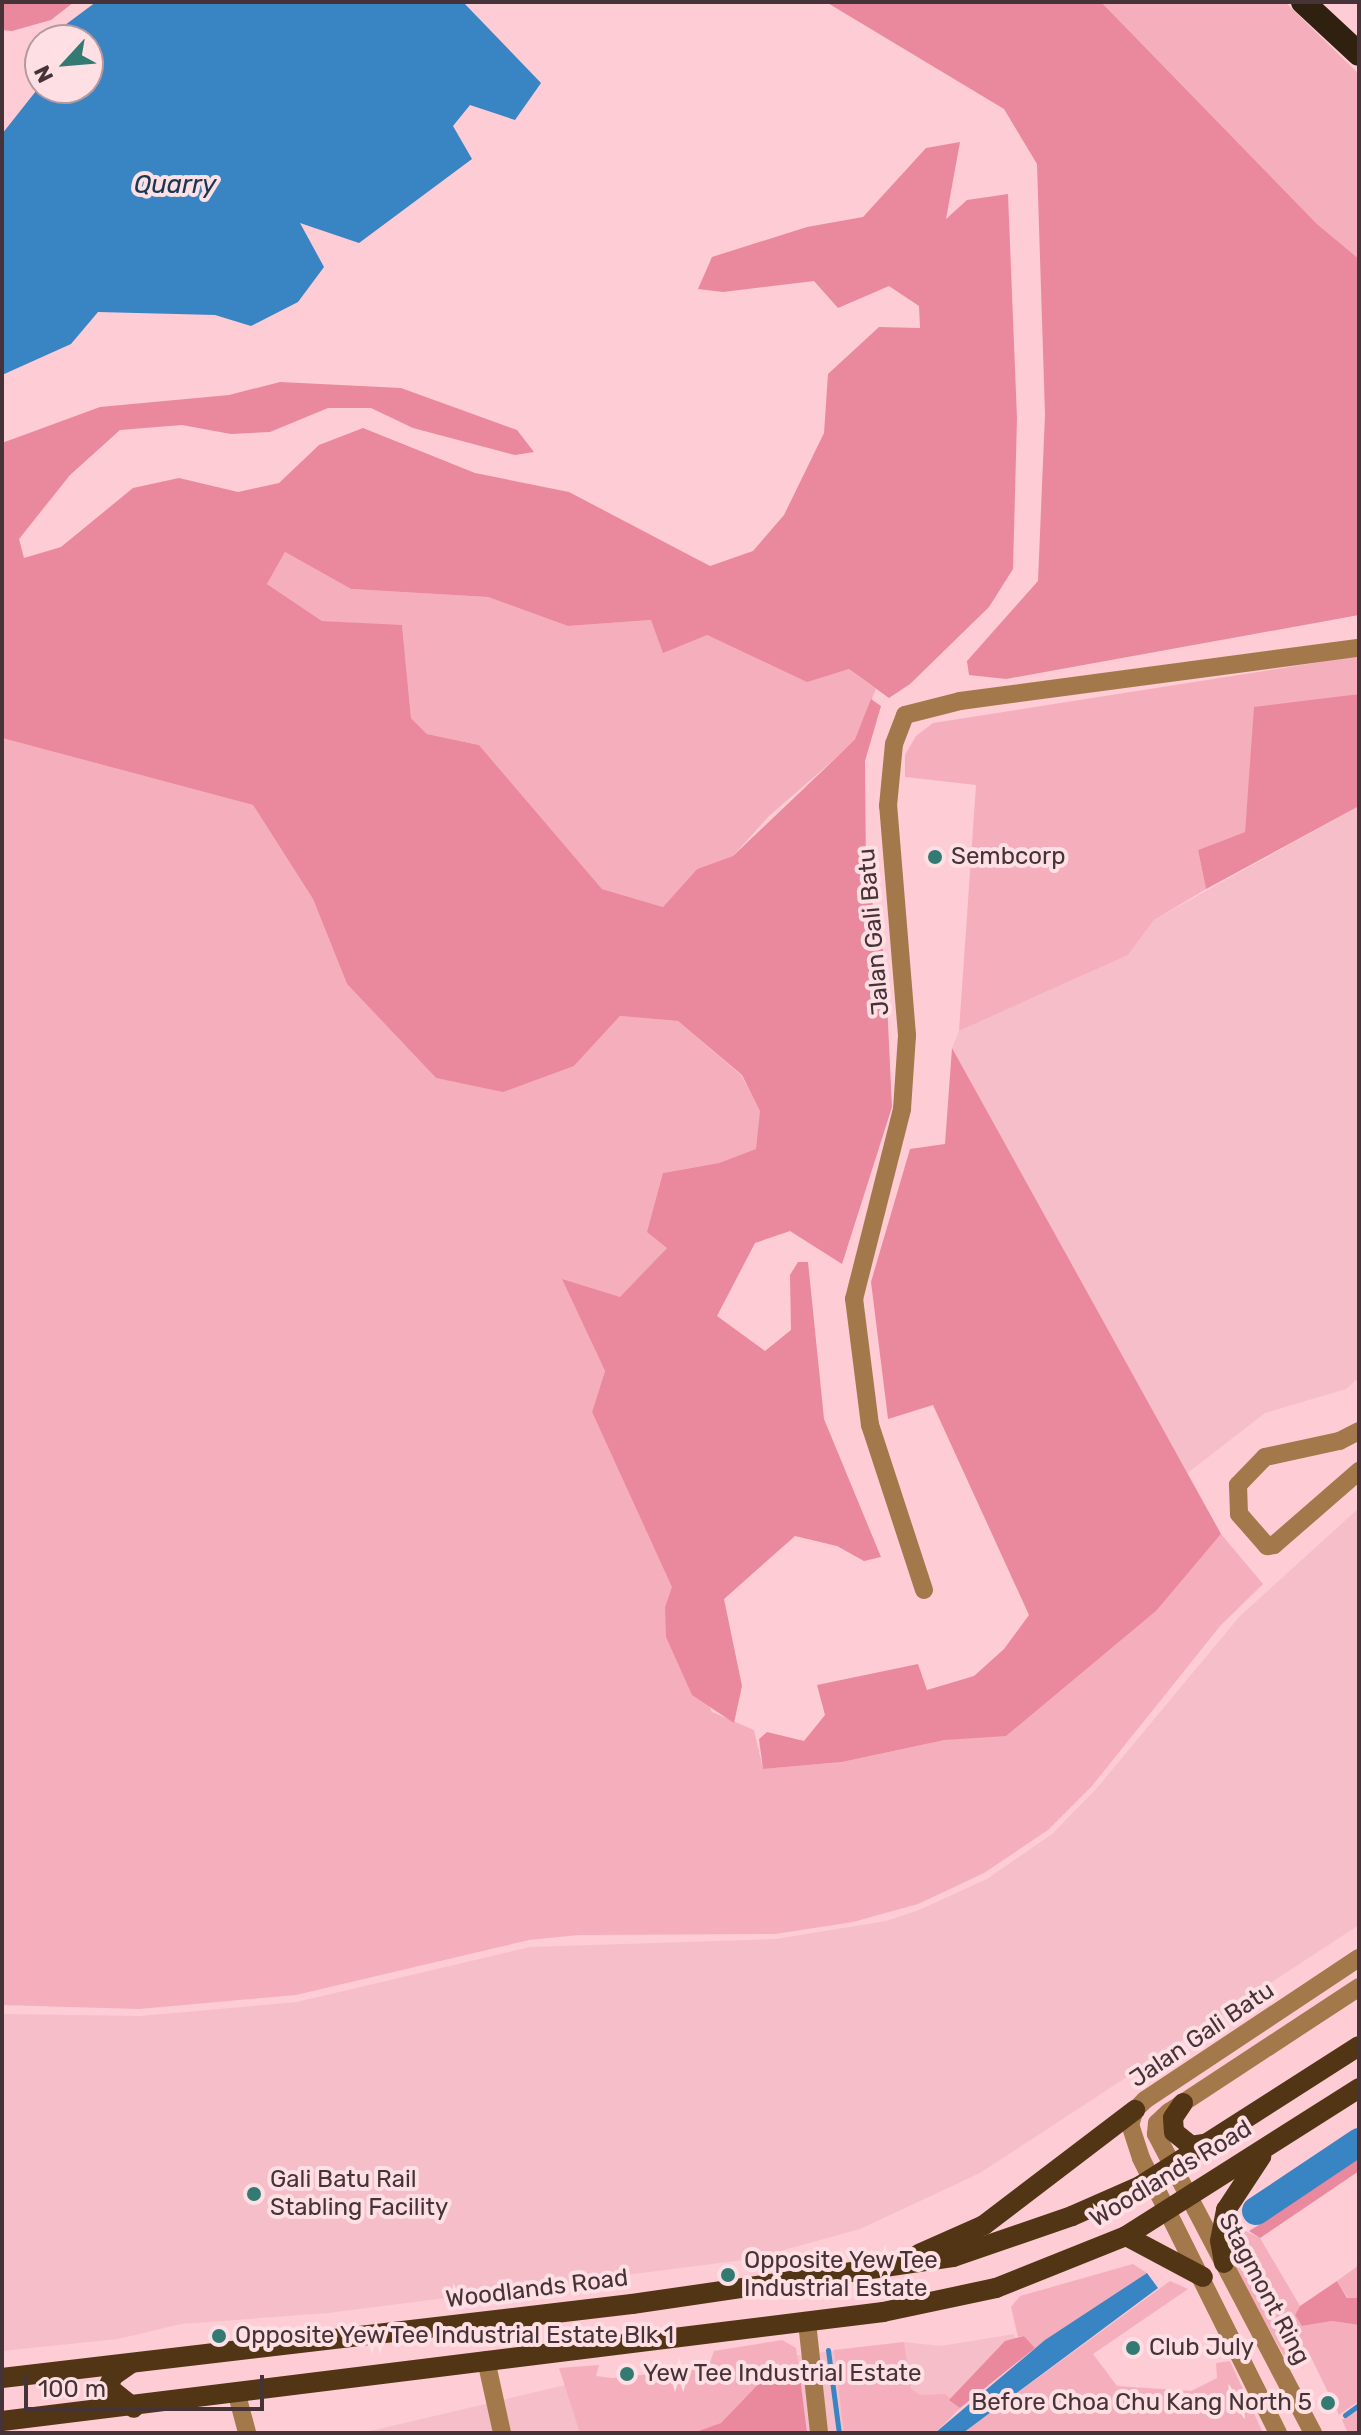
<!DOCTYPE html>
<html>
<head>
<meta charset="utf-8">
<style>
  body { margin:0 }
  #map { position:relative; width:1361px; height:2435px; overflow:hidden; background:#fdccd5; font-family:Rubik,sans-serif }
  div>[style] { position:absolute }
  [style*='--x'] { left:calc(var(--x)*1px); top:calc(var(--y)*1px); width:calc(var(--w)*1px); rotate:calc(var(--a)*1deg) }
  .built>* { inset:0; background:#f6bec8 }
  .green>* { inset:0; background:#f5afbc }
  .forest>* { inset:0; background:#ea899e }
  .water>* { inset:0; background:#3984c3 }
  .stream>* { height:5px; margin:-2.5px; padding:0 2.5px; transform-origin:2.5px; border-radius:2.5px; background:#3984c3 }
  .river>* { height:28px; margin:-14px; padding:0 14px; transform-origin:14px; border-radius:14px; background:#3984c3 }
  .minor>* { height:18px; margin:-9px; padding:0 9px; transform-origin:9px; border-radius:9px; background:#a3784b }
  .major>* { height:20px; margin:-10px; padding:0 10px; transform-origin:10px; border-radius:10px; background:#513515 }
  .highway>* { height:24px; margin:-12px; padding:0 12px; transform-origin:12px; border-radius:12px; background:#302010 }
  .dots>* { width:22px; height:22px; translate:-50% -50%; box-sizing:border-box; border:4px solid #fddfe4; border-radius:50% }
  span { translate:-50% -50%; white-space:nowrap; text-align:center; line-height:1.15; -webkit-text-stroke:8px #fddfe4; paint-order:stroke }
  .poi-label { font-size:24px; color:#463337 }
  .left { translate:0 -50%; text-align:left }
  .right { translate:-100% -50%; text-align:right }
  .street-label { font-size:24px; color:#463337 }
  .water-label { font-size:26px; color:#183752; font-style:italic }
  .frame { position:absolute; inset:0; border:4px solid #463337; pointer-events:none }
  .north { position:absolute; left:24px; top:24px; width:80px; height:80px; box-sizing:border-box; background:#fddfe4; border:2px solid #b49a9f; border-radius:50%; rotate:244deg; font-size:22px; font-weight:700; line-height:32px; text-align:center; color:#463337 }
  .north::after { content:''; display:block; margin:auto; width:28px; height:36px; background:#337a73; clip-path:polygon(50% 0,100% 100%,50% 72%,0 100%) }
  .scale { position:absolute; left:24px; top:2375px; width:240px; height:36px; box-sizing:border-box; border:4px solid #463337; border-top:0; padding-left:10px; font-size:24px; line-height:28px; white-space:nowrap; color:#463337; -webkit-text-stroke:6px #fddfe4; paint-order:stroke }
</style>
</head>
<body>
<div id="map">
  <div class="built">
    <div style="clip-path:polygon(1359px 806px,1359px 1378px,1346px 1389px,1265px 1413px,1185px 1475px,952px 1048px,959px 1031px,1128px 955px,1154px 920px)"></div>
    <div style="clip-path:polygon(1359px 1508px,1359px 1925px,980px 2173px,860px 2229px,751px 2259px,328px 2313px,181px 2324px,118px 2339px,2px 2351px,2px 2014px,140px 2016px,297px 2002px,530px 1947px,776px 1939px,886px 1921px,919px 1910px,987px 1879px,1052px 1834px,1096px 1789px,1240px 1616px)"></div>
    <div style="clip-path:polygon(1014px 2334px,1019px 2352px,921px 2433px,362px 2433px,570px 2384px,904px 2342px,941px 2346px)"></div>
  </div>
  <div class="green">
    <div style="clip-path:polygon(1101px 2px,1285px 2px,1359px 74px,1359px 259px,1317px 224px)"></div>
    <div style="clip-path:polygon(285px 552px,351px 589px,488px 597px,568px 626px,651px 620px,707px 635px,807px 681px,849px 669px,876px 689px,855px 739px,838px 756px,768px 817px,733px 856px,697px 869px,663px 907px,602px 889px,479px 745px,427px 734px,411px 718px,402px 626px,322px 621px,267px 584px)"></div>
    <div style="clip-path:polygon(1359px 656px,1359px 694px,1255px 708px,1245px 832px,1198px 850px,1206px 889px,1154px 920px,1128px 955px,959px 1031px,976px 785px,905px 777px,905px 755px,916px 736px,933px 723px)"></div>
    <div style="clip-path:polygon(2px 738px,253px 805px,313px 899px,347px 984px,436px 1078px,464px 1083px,574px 1066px,620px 1016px,678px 1021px,741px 1075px,761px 1111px,757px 1149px,719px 1163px,663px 1173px,667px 1248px,620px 1298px,563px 1280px,605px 1371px,592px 1412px,673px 1587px,665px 1607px,712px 1712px,754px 1730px,763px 1769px,842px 1762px,945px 1740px,1157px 1610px,1221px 1534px,1263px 1584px,1221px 1625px,1092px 1786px,1048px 1830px,984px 1873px,918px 1904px,853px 1922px,775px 1934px,579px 1935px,529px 1940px,296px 1995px,139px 2009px,2px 2005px)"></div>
    <div style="clip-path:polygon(1228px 2223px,1260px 2238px,1300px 2306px,1295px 2315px,1302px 2326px,1332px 2321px,1359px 2325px,1359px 2401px,1339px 2415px,1308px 2351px,1287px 2361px,1231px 2263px)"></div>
    <div style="clip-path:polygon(1133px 2264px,1147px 2273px,1035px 2348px,1024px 2336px,1018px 2337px,1011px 2307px,1020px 2296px)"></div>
    <div style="clip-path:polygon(1359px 2265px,1359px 2298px,1348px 2298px,1337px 2281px)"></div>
    <div style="clip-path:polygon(1170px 2281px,1188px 2289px,1093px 2354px,1117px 2386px,1191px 2391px,1217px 2378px,1216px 2363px,1230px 2361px,1263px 2433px,963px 2433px)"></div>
    <div style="clip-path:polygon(782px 2340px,796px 2348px,799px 2369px,768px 2374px,721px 2423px,693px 2433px,580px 2433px,559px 2368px,599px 2365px,596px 2376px,612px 2378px,690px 2370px,709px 2365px,714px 2351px)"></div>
    <div style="clip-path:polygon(904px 2342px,911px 2389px,920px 2395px,945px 2394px,960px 2408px,935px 2433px,844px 2433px,834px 2350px)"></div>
    <div style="clip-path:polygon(1359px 2408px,1359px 2433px,1348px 2433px,1342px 2420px)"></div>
  </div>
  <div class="forest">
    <div style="clip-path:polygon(2px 2px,74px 2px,51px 20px,12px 31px,2px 30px)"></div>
    <div style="clip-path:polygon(826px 2px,1101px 2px,1317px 224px,1359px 259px,1359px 615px,1006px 679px,969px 675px,967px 661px,1038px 581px,1045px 414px,1037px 164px,1004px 109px)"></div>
    <div style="clip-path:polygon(960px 142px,946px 219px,967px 200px,1008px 194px,1017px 418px,1013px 569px,989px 607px,910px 684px,889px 698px,849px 669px,807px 682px,707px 635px,663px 653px,651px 620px,568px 626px,488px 597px,351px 589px,285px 552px,267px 584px,322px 621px,402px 625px,411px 718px,427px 734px,479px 745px,602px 889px,663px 907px,697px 869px,733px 856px,838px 756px,855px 739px,871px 699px,881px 706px,865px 761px,866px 873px,885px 960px,892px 1107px,842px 1264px,790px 1231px,755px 1243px,717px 1316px,765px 1351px,791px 1330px,790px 1275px,798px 1262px,808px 1262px,824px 1419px,881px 1557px,864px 1561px,837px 1546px,795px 1536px,724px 1599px,742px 1686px,734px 1723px,692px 1695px,666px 1637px,665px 1607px,672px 1587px,592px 1412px,605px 1371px,562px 1279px,620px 1297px,667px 1248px,647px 1232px,663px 1173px,719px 1163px,756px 1149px,760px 1111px,742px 1075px,678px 1021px,620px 1016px,574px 1066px,503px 1092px,436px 1078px,347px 984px,313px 899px,253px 805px,2px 738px,2px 443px,100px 407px,229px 395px,280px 382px,401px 388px,517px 430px,534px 452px,515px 455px,413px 428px,371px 408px,328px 408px,270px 432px,231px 434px,182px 425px,120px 430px,70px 475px,19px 539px,24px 558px,61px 547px,133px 488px,179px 478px,238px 492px,279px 483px,319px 445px,363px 428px,475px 473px,569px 492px,710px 566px,753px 551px,784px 515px,824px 433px,828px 374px,879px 327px,920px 328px,919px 306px,889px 286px,838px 308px,814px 281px,723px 292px,698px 289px,712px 257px,807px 227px,863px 217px,926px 148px)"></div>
    <div style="clip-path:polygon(1359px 694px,1359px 806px,1206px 889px,1198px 850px,1245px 832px,1254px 707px)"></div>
    <div style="clip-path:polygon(952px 1048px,1221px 1534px,1157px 1610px,1006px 1736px,945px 1740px,842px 1762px,763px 1769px,759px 1739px,767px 1732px,804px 1741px,825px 1715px,817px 1685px,918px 1664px,927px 1690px,974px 1676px,1004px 1649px,1029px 1615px,933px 1405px,888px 1419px,871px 1282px,910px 1149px,945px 1144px)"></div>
    <div style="clip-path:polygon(1359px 2150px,1359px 2171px,1260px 2238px,1249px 2231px,1262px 2223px,1259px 2217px)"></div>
    <div style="clip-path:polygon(1337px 2281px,1347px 2298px,1359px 2298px,1359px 2325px,1332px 2321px,1302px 2326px,1295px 2315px,1300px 2306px)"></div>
    <div style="clip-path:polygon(1024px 2336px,1035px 2348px,960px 2408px,949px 2400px,1005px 2341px)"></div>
    <div style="clip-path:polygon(799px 2369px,807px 2433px,693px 2433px,721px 2423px,768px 2374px)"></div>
  </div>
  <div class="water">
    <div style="clip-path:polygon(96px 2px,463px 2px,541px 83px,515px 120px,470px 105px,453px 126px,472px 159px,359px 243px,300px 223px,324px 267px,298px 302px,251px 326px,215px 315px,98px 312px,71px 344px,2px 375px,2px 134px,36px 91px,27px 55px,40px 44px,40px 88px,88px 88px,88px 40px,45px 40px)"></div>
    <div style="clip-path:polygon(1147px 2273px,1158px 2288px,963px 2433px,935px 2433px,1045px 2340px)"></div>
  </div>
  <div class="stream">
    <div style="--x:828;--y:2350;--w:84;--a:82.5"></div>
    <div style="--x:1345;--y:2415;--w:17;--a:-36"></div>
  </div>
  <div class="river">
    <div style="--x:1256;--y:2211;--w:124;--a:-33.8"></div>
  </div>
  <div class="minor">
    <div style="--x:1359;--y:1431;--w:22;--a:153"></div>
    <div style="--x:1339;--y:1441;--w:76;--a:167.8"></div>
    <div style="--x:1265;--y:1457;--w:39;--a:134"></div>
    <div style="--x:1238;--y:1485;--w:29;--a:88"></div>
    <div style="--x:1239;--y:1514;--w:43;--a:48.8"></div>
    <div style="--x:1267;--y:1546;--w:7;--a:-8"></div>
    <div style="--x:1274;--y:1545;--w:113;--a:-41"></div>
    <div style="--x:924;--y:1590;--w:174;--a:-108.1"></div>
    <div style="--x:870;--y:1425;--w:127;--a:-97.2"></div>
    <div style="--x:854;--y:1299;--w:196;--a:-75.8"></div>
    <div style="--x:902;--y:1109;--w:74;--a:-86.1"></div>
    <div style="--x:907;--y:1035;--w:230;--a:-94.7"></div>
    <div style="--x:888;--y:806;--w:62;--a:-84.5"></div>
    <div style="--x:894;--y:744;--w:31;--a:-69"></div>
    <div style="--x:905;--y:715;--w:57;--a:-14.3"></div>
    <div style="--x:960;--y:701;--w:403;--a:-7.6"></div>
    <div style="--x:807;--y:2322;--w:112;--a:83.8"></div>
    <div style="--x:486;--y:2360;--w:75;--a:77.6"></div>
    <div style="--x:237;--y:2395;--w:39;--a:75"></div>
    <div style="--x:1278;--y:2433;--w:307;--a:-116.5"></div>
    <div style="--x:1141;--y:2158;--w:35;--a:-108"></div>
    <div style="--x:1130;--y:2125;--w:16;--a:-72"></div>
    <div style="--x:1135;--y:2110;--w:14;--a:-45"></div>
    <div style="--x:1145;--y:2100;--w:257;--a:-33.6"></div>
    <div style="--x:1313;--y:2433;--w:338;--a:-117.7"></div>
    <div style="--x:1156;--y:2134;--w:11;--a:-85"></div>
    <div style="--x:1157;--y:2123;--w:16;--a:-43"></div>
    <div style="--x:1169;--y:2112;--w:227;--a:-33.3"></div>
  </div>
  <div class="major">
    <div style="--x:1183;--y:2103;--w:18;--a:124"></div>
    <div style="--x:1173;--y:2118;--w:14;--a:86"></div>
    <div style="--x:1174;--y:2132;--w:22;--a:39"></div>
    <div style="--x:1191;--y:2146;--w:18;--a:-9"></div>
    <div style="--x:1126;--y:2236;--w:87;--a:28"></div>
    <div style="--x:919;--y:2254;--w:71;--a:-24"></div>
    <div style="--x:984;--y:2225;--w:190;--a:-37.3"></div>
    <div style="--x:1224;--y:2263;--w:22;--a:-100"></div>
    <div style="--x:1220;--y:2241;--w:32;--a:-79"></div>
    <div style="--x:1226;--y:2210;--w:64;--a:-56.6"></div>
    <div style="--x:130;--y:2364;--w:21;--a:145"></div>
    <div style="--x:113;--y:2376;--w:12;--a:114"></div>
    <div style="--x:108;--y:2387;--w:33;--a:39"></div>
    <div style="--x:2;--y:2378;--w:634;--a:-6.7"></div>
    <div style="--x:632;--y:2304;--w:324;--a:-8.3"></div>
    <div style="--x:953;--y:2257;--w:126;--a:-19"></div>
    <div style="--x:1072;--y:2216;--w:74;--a:-23.8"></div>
    <div style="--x:1140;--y:2186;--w:260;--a:-32.6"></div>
    <div style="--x:2;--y:2421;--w:888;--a:-7.05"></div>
    <div style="--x:883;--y:2312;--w:116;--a:-12"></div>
    <div style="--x:996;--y:2288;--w:140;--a:-21.8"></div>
    <div style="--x:1126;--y:2236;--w:276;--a:-32.4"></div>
  </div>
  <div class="highway">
    <div style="--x:1303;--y:2;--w:76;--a:42.9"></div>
  </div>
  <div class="dots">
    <div style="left:935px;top:857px;background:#337a73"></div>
    <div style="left:254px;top:2194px;background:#337a73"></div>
    <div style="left:728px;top:2275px;background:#337a73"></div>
    <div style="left:219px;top:2336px;background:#337a73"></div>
    <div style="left:1133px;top:2348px;background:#337a73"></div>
    <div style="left:627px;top:2374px;background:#337a73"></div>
    <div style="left:1328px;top:2403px;background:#337a73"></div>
  </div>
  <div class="poi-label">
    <span class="left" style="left:951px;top:857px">Sembcorp</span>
    <span class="left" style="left:270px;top:2194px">Gali Batu Rail<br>Stabling Facility</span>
    <span class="left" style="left:744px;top:2275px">Opposite Yew Tee<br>Industrial Estate</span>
    <span class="left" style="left:235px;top:2336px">Opposite Yew Tee Industrial Estate Blk 1</span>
    <span class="left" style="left:1149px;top:2348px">Club July</span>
    <span class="left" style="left:643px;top:2374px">Yew Tee Industrial Estate</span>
    <span class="right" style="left:1312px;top:2403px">Before Choa Chu Kang North 5</span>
  </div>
  <div class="street-label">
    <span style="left:874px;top:932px;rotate:-95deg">Jalan Gali Batu</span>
    <span style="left:1202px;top:2035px;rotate:-34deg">Jalan Gali Batu</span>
    <span style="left:1171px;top:2174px;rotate:-31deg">Woodlands Road</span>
    <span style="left:537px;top:2289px;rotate:-7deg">Woodlands Road</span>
    <span style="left:1264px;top:2289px;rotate:62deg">Stagmont Ring</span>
  </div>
  <div class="water-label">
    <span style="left:175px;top:185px">Quarry</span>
  </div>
  <div class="frame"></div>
  <div class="north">N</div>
  <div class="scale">100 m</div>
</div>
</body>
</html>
